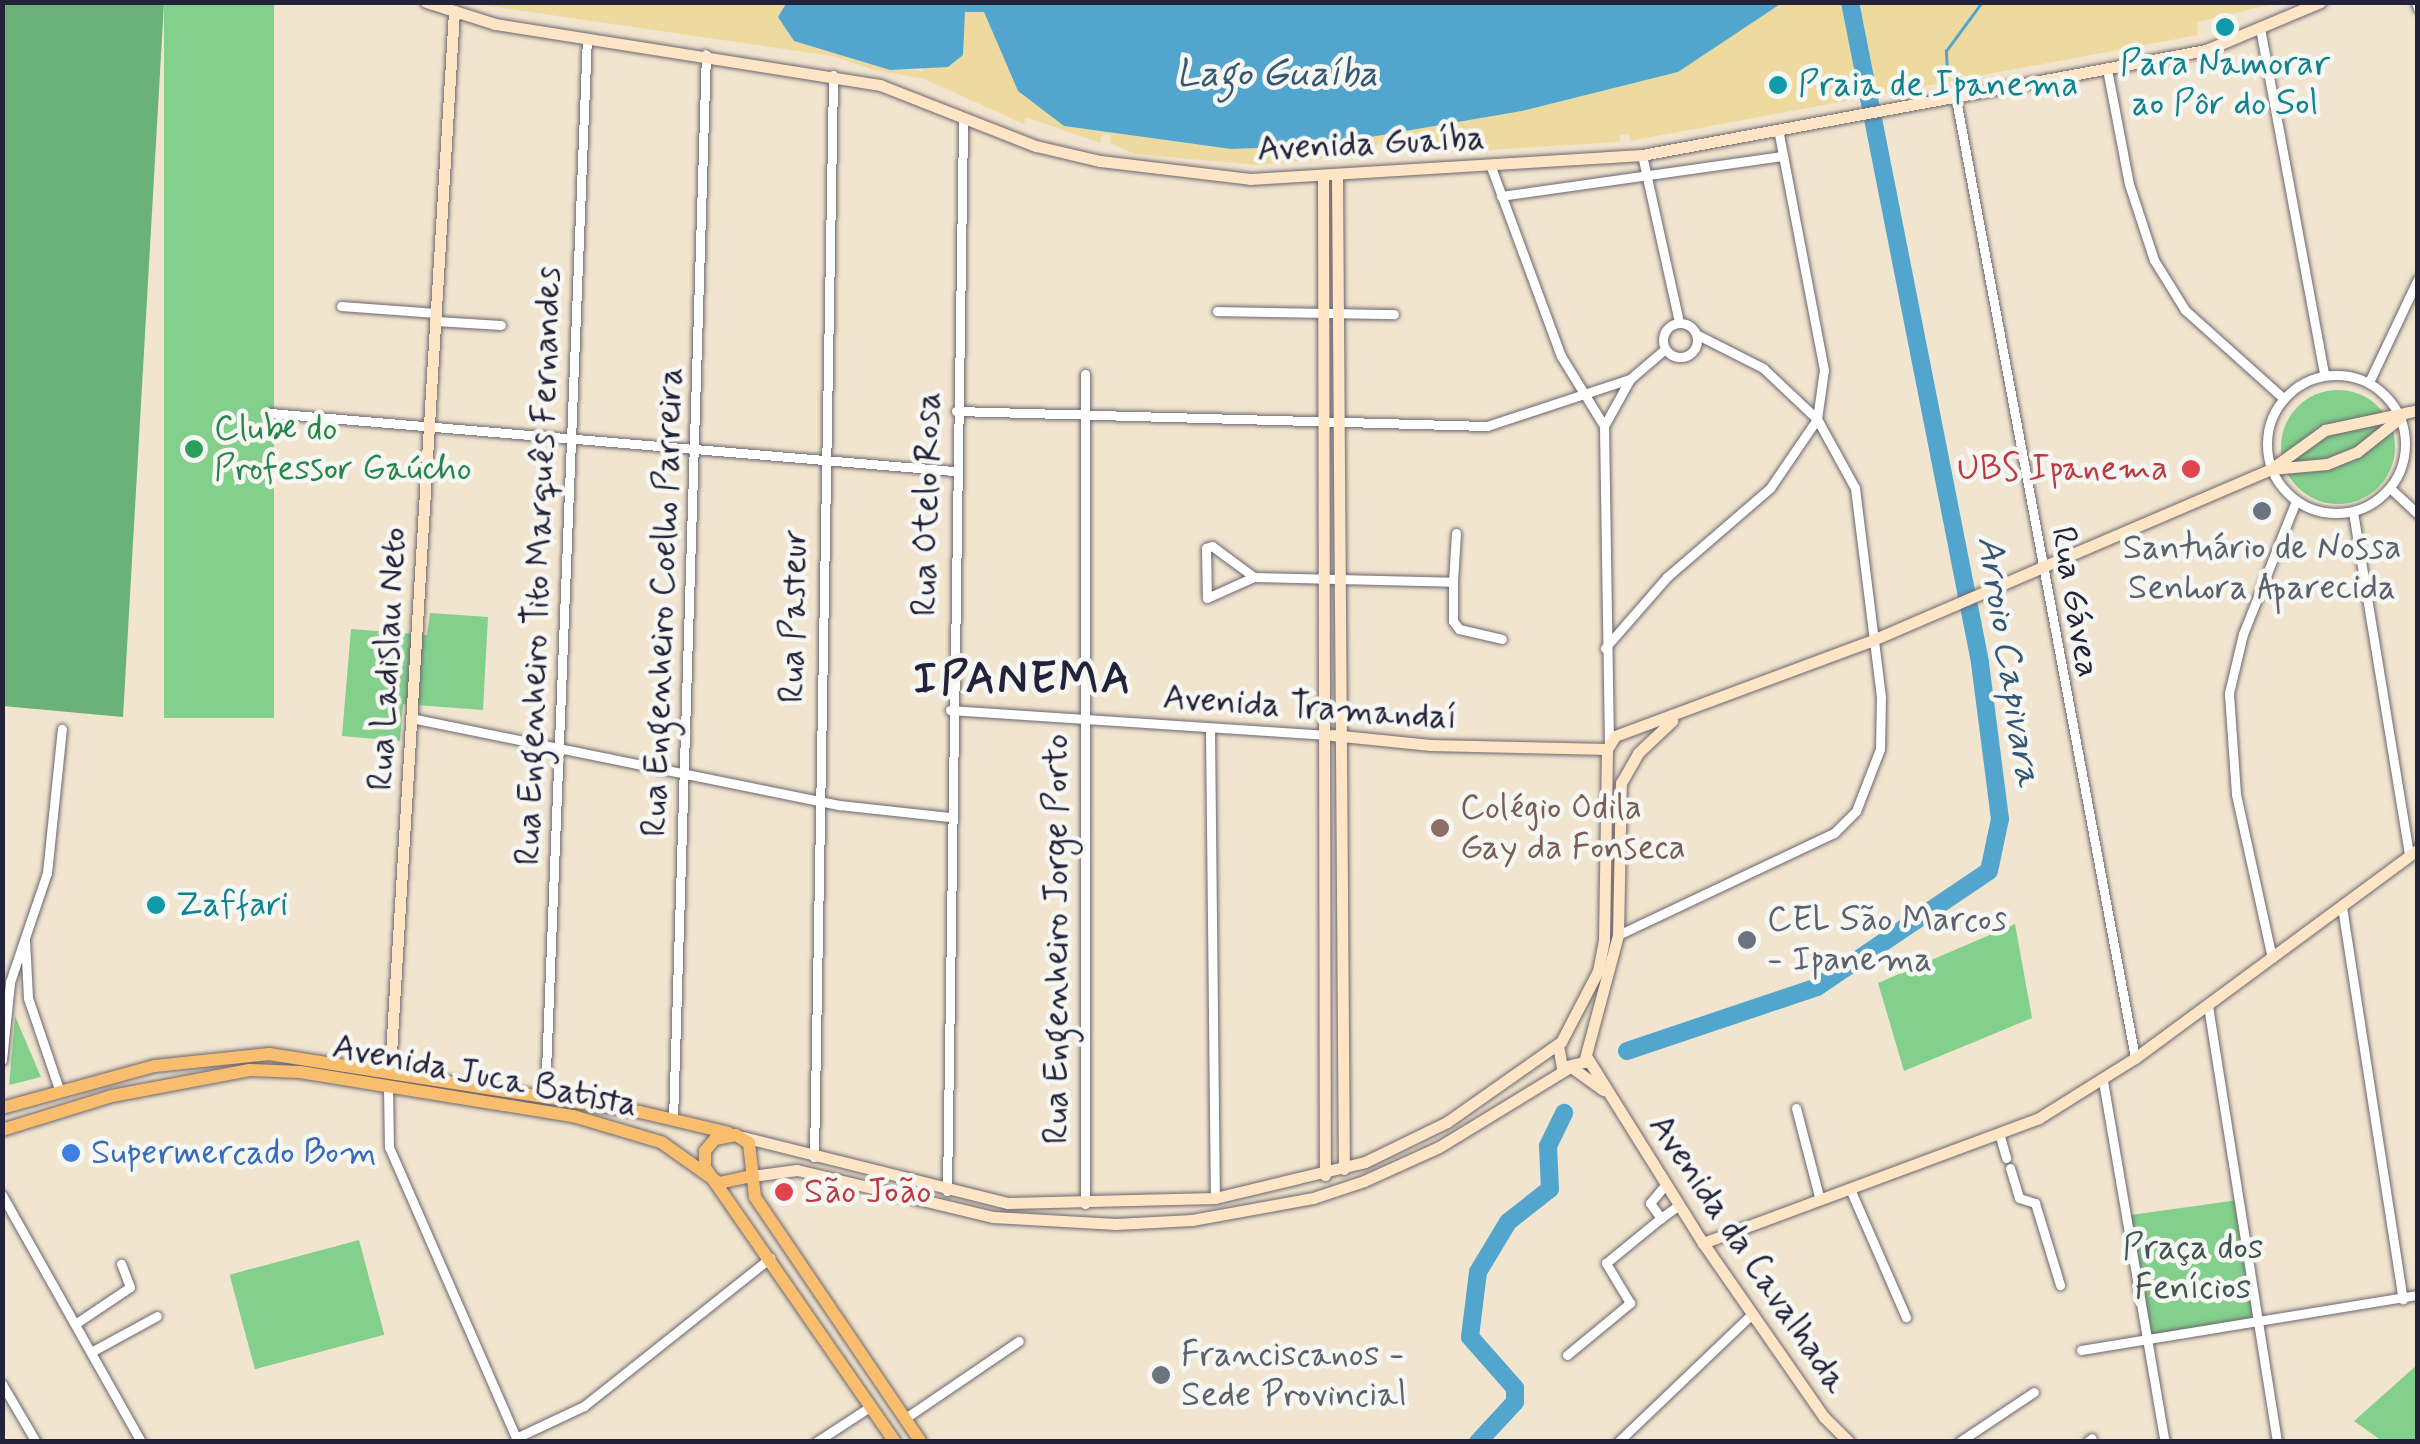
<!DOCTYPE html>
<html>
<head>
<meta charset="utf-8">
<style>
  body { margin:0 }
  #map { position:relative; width:2420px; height:1444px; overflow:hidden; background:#f2e5cf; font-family:Mynerve,sans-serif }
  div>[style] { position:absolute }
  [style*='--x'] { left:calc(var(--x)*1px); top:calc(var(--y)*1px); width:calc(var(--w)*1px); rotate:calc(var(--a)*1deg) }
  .green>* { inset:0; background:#83cf8c; transform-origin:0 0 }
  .round { border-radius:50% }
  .forest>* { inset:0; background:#6ab278 }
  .sand>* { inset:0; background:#eeda9e }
  .water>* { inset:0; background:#52a6ce }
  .stream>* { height:2.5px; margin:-1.25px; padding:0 1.25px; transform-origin:1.25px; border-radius:1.25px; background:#52a6ce }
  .river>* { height:18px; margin:-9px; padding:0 9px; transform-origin:9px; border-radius:9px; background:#52a6ce }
  .roads { filter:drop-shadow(0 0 2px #6b666f) drop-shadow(0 0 2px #6b666f) }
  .street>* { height:9px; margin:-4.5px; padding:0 4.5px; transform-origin:4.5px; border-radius:4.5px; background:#fff }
  .street>.ring { margin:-4.5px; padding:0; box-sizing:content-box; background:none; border:9px solid #fff; border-radius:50% }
  .secondary>* { height:11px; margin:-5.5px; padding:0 5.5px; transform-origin:5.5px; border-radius:5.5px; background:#fde5c5 }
  .primary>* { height:12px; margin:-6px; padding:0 6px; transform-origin:6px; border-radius:6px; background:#f9be6d }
  .dots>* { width:28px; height:28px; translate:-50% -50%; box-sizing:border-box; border:5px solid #f6f6f2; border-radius:50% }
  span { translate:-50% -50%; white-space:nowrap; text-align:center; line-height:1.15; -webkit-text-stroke:9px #f6f6f2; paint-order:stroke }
  .culture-label { font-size:35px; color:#0d838f }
  .left { translate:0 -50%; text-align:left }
  .street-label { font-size:35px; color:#22223b }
  .leisure-label { font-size:35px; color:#27864d }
  .health-label { font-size:35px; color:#be3a42 }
  .right { translate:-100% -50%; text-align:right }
  .worship-label { font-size:35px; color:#5b616d }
  .education-label { font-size:35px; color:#785e54 }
  .shop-label { font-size:35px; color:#366cbe }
  .park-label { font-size:35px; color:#3f5653 }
  .water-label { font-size:38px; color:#355776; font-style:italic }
  .district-label { font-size:45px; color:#22223b; font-weight:700; letter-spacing:2.5px }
  .frame { position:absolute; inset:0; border:5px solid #22223b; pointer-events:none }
</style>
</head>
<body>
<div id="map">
  <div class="green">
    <div style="left:164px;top:3px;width:110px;height:715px"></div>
    <div class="round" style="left:2281px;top:390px;width:114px;height:114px"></div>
    <div style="clip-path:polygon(430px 613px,488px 617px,483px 710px,403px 704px,400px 741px,342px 736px,351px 629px,427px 635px)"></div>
    <div style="clip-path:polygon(2015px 924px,2032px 1018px,1904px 1071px,1878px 983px)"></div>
    <div style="clip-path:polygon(15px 1016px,41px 1077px,9px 1085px,14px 1029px)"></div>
    <div style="left:2238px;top:1200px;width:121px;height:110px;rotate:82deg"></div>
    <div style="left:359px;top:1240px;width:98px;height:134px;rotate:75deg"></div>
    <div style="clip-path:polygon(2417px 1365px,2417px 1441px,2382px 1441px,2354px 1421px)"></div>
  </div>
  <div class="forest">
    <div style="clip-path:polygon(2px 3px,164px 3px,123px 717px,3px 706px)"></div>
  </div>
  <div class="sand">
    <div style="clip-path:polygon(468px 3px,787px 3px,778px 17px,794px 41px,883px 68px,922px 71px,965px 11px,984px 12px,1018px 91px,1064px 126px,1231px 149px,1318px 146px,1522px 111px,1677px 72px,1782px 3px,2278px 3px,2197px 22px,2198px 35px,1630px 141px,1629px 134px,1620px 135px,1620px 142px,1454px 152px,1395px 152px,1379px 143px,1365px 155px,1257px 165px,1135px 154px,1110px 143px,1111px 135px,1102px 134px,1100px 143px,1026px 117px,1024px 124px,924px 79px,874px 70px,832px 56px)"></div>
  </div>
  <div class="water">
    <div style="clip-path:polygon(787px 2px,1782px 2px,1782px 3px,1678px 72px,1522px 111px,1318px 146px,1231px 149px,1064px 126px,1018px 91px,984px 12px,965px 12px,963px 55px,948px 67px,890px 70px,794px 41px,778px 17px)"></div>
  </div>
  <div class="stream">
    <div style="--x:1947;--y:72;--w:21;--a:-93"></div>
    <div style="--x:1946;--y:51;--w:61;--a:-53.7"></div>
  </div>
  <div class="river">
    <div style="--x:1627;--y:1051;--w:200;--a:-18.6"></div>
    <div style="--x:1817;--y:987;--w:207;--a:-34"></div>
    <div style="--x:1989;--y:871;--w:53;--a:-78.1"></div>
    <div style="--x:2000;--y:819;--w:158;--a:-97.3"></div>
    <div style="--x:1980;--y:662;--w:673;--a:-101.14"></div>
    <div style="--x:1478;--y:1442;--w:54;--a:-47.2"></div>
    <div style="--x:1515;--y:1402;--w:14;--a:-90"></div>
    <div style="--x:1515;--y:1388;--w:68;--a:-131.4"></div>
    <div style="--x:1470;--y:1337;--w:65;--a:-83"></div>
    <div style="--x:1478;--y:1272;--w:58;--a:-59"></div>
    <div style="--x:1508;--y:1222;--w:53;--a:-38.2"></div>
    <div style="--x:1550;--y:1189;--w:43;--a:-92.7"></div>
    <div style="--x:1548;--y:1146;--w:37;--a:-64"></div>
  </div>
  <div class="roads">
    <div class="street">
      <div style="--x:2416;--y:2;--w:6;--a:72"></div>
      <div style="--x:2260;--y:28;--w:353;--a:79.5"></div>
      <div style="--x:2107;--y:69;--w:117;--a:79.2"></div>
      <div style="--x:2129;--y:184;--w:80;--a:71.8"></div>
      <div style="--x:2154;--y:260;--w:59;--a:58.2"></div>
      <div style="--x:2185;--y:310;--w:132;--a:41.9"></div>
      <div style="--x:1955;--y:94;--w:981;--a:79.42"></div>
      <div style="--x:1642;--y:155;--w:171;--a:77.5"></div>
      <div style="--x:1491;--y:167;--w:202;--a:69.7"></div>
      <div style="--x:1561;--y:356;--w:82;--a:58.4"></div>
      <div style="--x:1604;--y:426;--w:317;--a:89.1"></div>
      <div style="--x:1501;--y:196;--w:285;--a:-8.1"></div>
      <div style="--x:341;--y:306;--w:95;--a:4.2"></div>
      <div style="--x:1217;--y:311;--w:177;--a:1"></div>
      <div style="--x:436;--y:321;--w:65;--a:3.5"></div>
      <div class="ring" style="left:1663px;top:323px;width:25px;height:25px"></div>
      <div style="--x:1085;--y:374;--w:830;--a:90"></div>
      <div class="ring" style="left:2267px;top:375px;width:129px;height:129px"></div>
      <div style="--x:2369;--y:382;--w:114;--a:-64.6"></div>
      <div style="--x:956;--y:411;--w:531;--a:1.62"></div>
      <div style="--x:1487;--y:426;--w:151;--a:-18.2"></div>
      <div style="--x:1630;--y:379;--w:46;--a:-40.6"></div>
      <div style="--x:270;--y:413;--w:686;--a:4.85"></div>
      <div style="--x:1604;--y:426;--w:54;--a:-61"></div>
      <div style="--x:2390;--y:488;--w:38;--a:43"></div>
      <div style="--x:2353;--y:512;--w:348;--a:80.7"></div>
      <div style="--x:1254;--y:577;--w:52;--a:-143.6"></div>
      <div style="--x:1212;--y:546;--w:6;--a:162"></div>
      <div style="--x:1206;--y:548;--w:50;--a:88.9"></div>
      <div style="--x:1207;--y:598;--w:51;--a:-24.1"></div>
      <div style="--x:1254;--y:577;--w:199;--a:1.4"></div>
      <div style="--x:1453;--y:582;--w:39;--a:90"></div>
      <div style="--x:1453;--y:621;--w:10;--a:53"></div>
      <div style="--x:1459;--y:629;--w:44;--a:13.1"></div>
      <div style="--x:1453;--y:582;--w:49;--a:-86.5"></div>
      <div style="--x:1605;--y:648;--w:94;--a:-48.9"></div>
      <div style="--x:1667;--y:577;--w:136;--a:-40.8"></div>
      <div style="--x:1770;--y:488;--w:83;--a:-55.7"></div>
      <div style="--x:1817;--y:419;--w:49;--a:-81.9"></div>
      <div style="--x:1824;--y:370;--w:245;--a:-100.8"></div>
      <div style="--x:950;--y:710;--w:374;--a:3.8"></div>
      <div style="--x:411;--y:718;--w:437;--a:11.5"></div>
      <div style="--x:839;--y:805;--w:111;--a:6.2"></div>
      <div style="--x:1210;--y:729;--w:469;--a:89.4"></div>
      <div style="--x:2342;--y:907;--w:397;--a:81.2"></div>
      <div style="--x:1618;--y:935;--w:239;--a:-25.3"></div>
      <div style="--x:1834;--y:833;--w:31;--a:-45"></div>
      <div style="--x:1856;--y:811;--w:66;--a:-68.8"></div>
      <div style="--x:1880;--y:749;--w:52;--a:-88.9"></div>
      <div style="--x:1881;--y:697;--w:211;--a:-97.1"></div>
      <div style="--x:1855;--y:488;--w:79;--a:-118.8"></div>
      <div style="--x:1817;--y:419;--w:74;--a:-136.6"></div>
      <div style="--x:1763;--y:368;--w:73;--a:-153.1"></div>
      <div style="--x:25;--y:940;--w:58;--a:87"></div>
      <div style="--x:28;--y:998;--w:96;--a:71.2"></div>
      <div style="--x:2272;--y:958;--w:168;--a:-102.4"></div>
      <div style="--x:2236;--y:794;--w:101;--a:-94"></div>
      <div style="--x:2229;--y:693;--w:61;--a:-76.7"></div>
      <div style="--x:2243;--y:634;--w:143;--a:-68.3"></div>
      <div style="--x:2208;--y:1006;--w:441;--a:81"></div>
      <div style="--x:2;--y:1060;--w:78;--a:-84.1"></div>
      <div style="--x:10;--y:982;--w:115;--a:-71.3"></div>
      <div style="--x:47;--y:873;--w:145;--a:-84.1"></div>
      <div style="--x:2103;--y:1081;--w:366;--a:80.3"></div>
      <div style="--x:388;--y:1086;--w:61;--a:89.1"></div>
      <div style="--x:389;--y:1147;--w:322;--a:66.4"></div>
      <div style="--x:545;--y:1096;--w:1059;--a:-87.73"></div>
      <div style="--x:1796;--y:1108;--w:95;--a:75.4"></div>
      <div style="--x:673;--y:1120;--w:1066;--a:-88.23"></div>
      <div style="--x:1999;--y:1133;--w:26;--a:74"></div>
      <div style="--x:814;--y:1157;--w:1082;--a:-88.99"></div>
      <div style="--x:2010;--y:1168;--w:31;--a:73"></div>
      <div style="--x:2019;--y:1198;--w:17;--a:17"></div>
      <div style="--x:2035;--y:1203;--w:86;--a:73"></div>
      <div style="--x:1666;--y:1184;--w:25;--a:130"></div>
      <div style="--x:1650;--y:1203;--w:19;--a:54"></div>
      <div style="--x:1661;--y:1218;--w:22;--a:-36"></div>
      <div style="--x:1850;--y:1189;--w:140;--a:66.4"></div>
      <div style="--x:947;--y:1191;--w:1072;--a:-89.14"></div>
      <div style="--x:2;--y:1195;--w:283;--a:60.6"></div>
      <div style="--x:75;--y:1324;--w:66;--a:-33.9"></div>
      <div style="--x:130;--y:1287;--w:25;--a:-111"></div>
      <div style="--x:2081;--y:1350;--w:341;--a:-9.3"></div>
      <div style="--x:91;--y:1352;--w:75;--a:-28.6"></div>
      <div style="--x:1567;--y:1355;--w:82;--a:-39.5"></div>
      <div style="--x:1630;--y:1303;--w:47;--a:-121"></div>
      <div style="--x:1606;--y:1263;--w:71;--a:-39.3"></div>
      <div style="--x:2;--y:1384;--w:67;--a:59.6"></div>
      <div style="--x:907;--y:1417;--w:135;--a:-34.2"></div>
      <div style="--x:516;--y:1438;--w:75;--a:-25.2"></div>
      <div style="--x:584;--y:1406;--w:238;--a:-38.5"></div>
      <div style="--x:816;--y:1442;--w:66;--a:-33.2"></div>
      <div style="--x:1618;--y:1442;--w:185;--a:-43.7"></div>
      <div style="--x:1959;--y:1442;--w:90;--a:-33.7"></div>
      <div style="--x:2087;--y:1442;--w:6;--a:-39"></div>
    </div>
    <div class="secondary">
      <div style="--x:426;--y:2;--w:72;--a:17.7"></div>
      <div style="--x:495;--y:24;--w:390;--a:9"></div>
      <div style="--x:880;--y:85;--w:168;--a:21.4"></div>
      <div style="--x:1036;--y:146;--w:66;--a:13.2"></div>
      <div style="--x:1100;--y:161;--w:151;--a:6.8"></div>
      <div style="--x:1250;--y:179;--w:393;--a:-3.5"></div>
      <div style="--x:1642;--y:155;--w:574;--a:-10.55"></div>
      <div style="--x:2206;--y:50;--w:124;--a:-22.8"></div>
      <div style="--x:1337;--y:177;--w:992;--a:89.6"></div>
      <div style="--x:1323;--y:178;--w:997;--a:89.89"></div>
      <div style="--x:2271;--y:469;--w:56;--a:-5.1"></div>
      <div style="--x:2327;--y:464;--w:32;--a:-22"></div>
      <div style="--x:2357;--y:452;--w:56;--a:-38.5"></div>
      <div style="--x:1332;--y:735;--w:99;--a:5.8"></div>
      <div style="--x:1430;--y:745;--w:177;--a:1.3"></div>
      <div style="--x:1558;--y:1045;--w:22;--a:80"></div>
      <div style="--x:1562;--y:1067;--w:23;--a:-13"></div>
      <div style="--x:1584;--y:1062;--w:131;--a:-75"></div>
      <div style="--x:1618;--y:935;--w:152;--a:-88.9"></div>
      <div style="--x:1621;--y:783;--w:34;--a:-60"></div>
      <div style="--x:1638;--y:753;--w:47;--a:-43.3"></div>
      <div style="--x:1586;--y:1056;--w:221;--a:58"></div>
      <div style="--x:1703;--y:1243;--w:212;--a:55.2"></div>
      <div style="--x:1824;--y:1417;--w:35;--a:45"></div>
      <div style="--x:1574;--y:1069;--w:36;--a:36"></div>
      <div style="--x:390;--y:1070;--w:1061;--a:-86.54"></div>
      <div style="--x:743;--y:1137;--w:273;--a:14"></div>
      <div style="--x:1008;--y:1203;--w:207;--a:-1.4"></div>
      <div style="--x:1215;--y:1198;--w:154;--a:-13.5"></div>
      <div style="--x:1365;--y:1162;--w:91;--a:-26"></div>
      <div style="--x:1447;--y:1122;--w:139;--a:-35.1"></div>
      <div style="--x:1561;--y:1042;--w:80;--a:-62.5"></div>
      <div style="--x:1598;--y:971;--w:32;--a:-79"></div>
      <div style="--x:1604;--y:940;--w:191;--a:-89.1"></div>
      <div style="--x:1607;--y:749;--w:15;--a:-58"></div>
      <div style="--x:1615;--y:736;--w:275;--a:-20.4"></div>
      <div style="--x:1873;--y:640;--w:182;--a:-23.3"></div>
      <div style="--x:2040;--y:568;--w:251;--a:-23.2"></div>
      <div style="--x:2271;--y:469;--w:67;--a:-35.8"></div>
      <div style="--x:2325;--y:430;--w:95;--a:-12.1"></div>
      <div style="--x:752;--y:1176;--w:45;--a:-7.6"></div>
      <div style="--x:797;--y:1170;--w:202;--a:13.5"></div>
      <div style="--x:993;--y:1217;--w:123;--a:3.3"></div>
      <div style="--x:1116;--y:1224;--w:76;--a:-3"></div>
      <div style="--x:1192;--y:1220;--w:123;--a:-10.3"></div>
      <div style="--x:1313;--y:1198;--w:54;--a:-18.4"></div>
      <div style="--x:1364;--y:1181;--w:82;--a:-24.4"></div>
      <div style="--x:1439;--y:1147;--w:150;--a:-31.4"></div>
      <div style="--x:1703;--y:1243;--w:358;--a:-20.4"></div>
      <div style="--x:2039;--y:1118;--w:113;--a:-32"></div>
      <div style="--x:2135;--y:1058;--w:352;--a:-36.4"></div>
    </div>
    <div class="primary">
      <div style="--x:2;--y:1108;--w:159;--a:-15.4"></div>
      <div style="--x:155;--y:1066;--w:115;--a:-6"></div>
      <div style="--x:269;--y:1054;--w:376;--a:8.9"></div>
      <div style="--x:640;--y:1112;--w:91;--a:13.3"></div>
      <div style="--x:2;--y:1130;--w:115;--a:-17.2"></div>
      <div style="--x:112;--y:1096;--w:140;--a:-10.7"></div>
      <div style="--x:250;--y:1070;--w:50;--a:2.3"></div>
      <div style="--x:300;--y:1072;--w:277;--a:9.2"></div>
      <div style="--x:573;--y:1116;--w:92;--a:16.5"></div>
      <div style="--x:661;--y:1142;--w:71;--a:35.3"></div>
      <div style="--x:719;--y:1183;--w:34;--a:-12"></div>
      <div style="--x:895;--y:1442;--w:333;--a:-124.7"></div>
      <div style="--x:705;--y:1168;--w:17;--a:-90"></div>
      <div style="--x:705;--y:1151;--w:16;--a:-50"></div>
      <div style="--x:715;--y:1139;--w:21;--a:-11"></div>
      <div style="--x:736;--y:1135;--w:15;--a:32"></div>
      <div style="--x:749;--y:1143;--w:54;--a:83.7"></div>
      <div style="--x:755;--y:1197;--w:296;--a:55.9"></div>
    </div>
  </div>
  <div class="dots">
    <div style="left:2225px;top:27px;background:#0f9aa8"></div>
    <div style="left:1778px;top:85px;background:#0f9aa8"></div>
    <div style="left:194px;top:449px;background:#2e9e5b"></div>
    <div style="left:2191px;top:469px;background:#e0444e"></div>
    <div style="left:2262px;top:511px;background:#6b7280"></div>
    <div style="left:1440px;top:828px;background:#8d6e63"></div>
    <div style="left:156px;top:905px;background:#0f9aa8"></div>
    <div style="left:1747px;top:940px;background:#6b7280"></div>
    <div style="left:71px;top:1153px;background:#3f7fe0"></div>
    <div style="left:784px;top:1192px;background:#e0444e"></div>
    <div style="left:1161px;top:1375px;background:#6b7280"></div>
  </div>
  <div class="culture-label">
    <span style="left:2225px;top:84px">Para Namorar<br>ao Pôr do Sol</span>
    <span class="left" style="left:1798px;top:85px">Praia de Ipanema</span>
    <span class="left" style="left:176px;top:905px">Zaffari</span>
  </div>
  <div class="street-label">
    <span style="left:1371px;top:144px;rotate:-3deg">Avenida Guaíba</span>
    <span style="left:927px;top:504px;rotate:-89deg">Rua Otelo Rosa</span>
    <span style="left:539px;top:566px;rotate:-88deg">Rua Engenheiro Tito Marquês Fernandes</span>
    <span style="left:663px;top:602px;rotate:-88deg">Rua Engenheiro Coelho Parreira</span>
    <span style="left:2075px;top:602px;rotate:80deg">Rua Gávea</span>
    <span style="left:794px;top:616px;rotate:-89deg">Rua Pasteur</span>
    <span style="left:388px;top:659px;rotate:-87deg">Rua Ladislau Neto</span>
    <span style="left:1310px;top:708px;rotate:4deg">Avenida Tramandaí</span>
    <span style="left:1057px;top:939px;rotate:-90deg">Rua Engenheiro Jorge Porto</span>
    <span style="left:485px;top:1076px;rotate:11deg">Avenida Juca Batista</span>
    <span style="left:1748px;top:1254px;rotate:56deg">Avenida da Cavalhada</span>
  </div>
  <div class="leisure-label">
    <span class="left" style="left:214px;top:449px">Clube do<br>Professor Gaúcho</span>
  </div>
  <div class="health-label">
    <span class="right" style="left:2168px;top:469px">UBS Ipanema</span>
    <span class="left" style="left:804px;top:1192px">São João</span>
  </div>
  <div class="worship-label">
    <span style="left:2262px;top:568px">Santuário de Nossa<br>Senhora Aparecida</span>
    <span class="left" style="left:1767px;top:940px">CEL São Marcos<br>- Ipanema</span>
    <span class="left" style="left:1181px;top:1375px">Franciscanos -<br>Sede Provincial</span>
  </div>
  <div class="education-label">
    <span class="left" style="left:1460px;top:828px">Colégio Odila<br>Gay da Fonseca</span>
  </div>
  <div class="shop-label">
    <span class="left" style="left:91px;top:1153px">Supermercado Bom</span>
  </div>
  <div class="park-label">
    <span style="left:2193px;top:1268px">Praça dos<br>Fenícios</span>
  </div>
  <div class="water-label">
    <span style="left:1277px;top:75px">Lago Guaíba</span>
    <span style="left:2008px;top:661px;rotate:81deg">Arroio Capivara</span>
  </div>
  <div class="district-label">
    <span style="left:1023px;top:680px">IPANEMA</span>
  </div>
  <div class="frame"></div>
</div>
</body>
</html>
